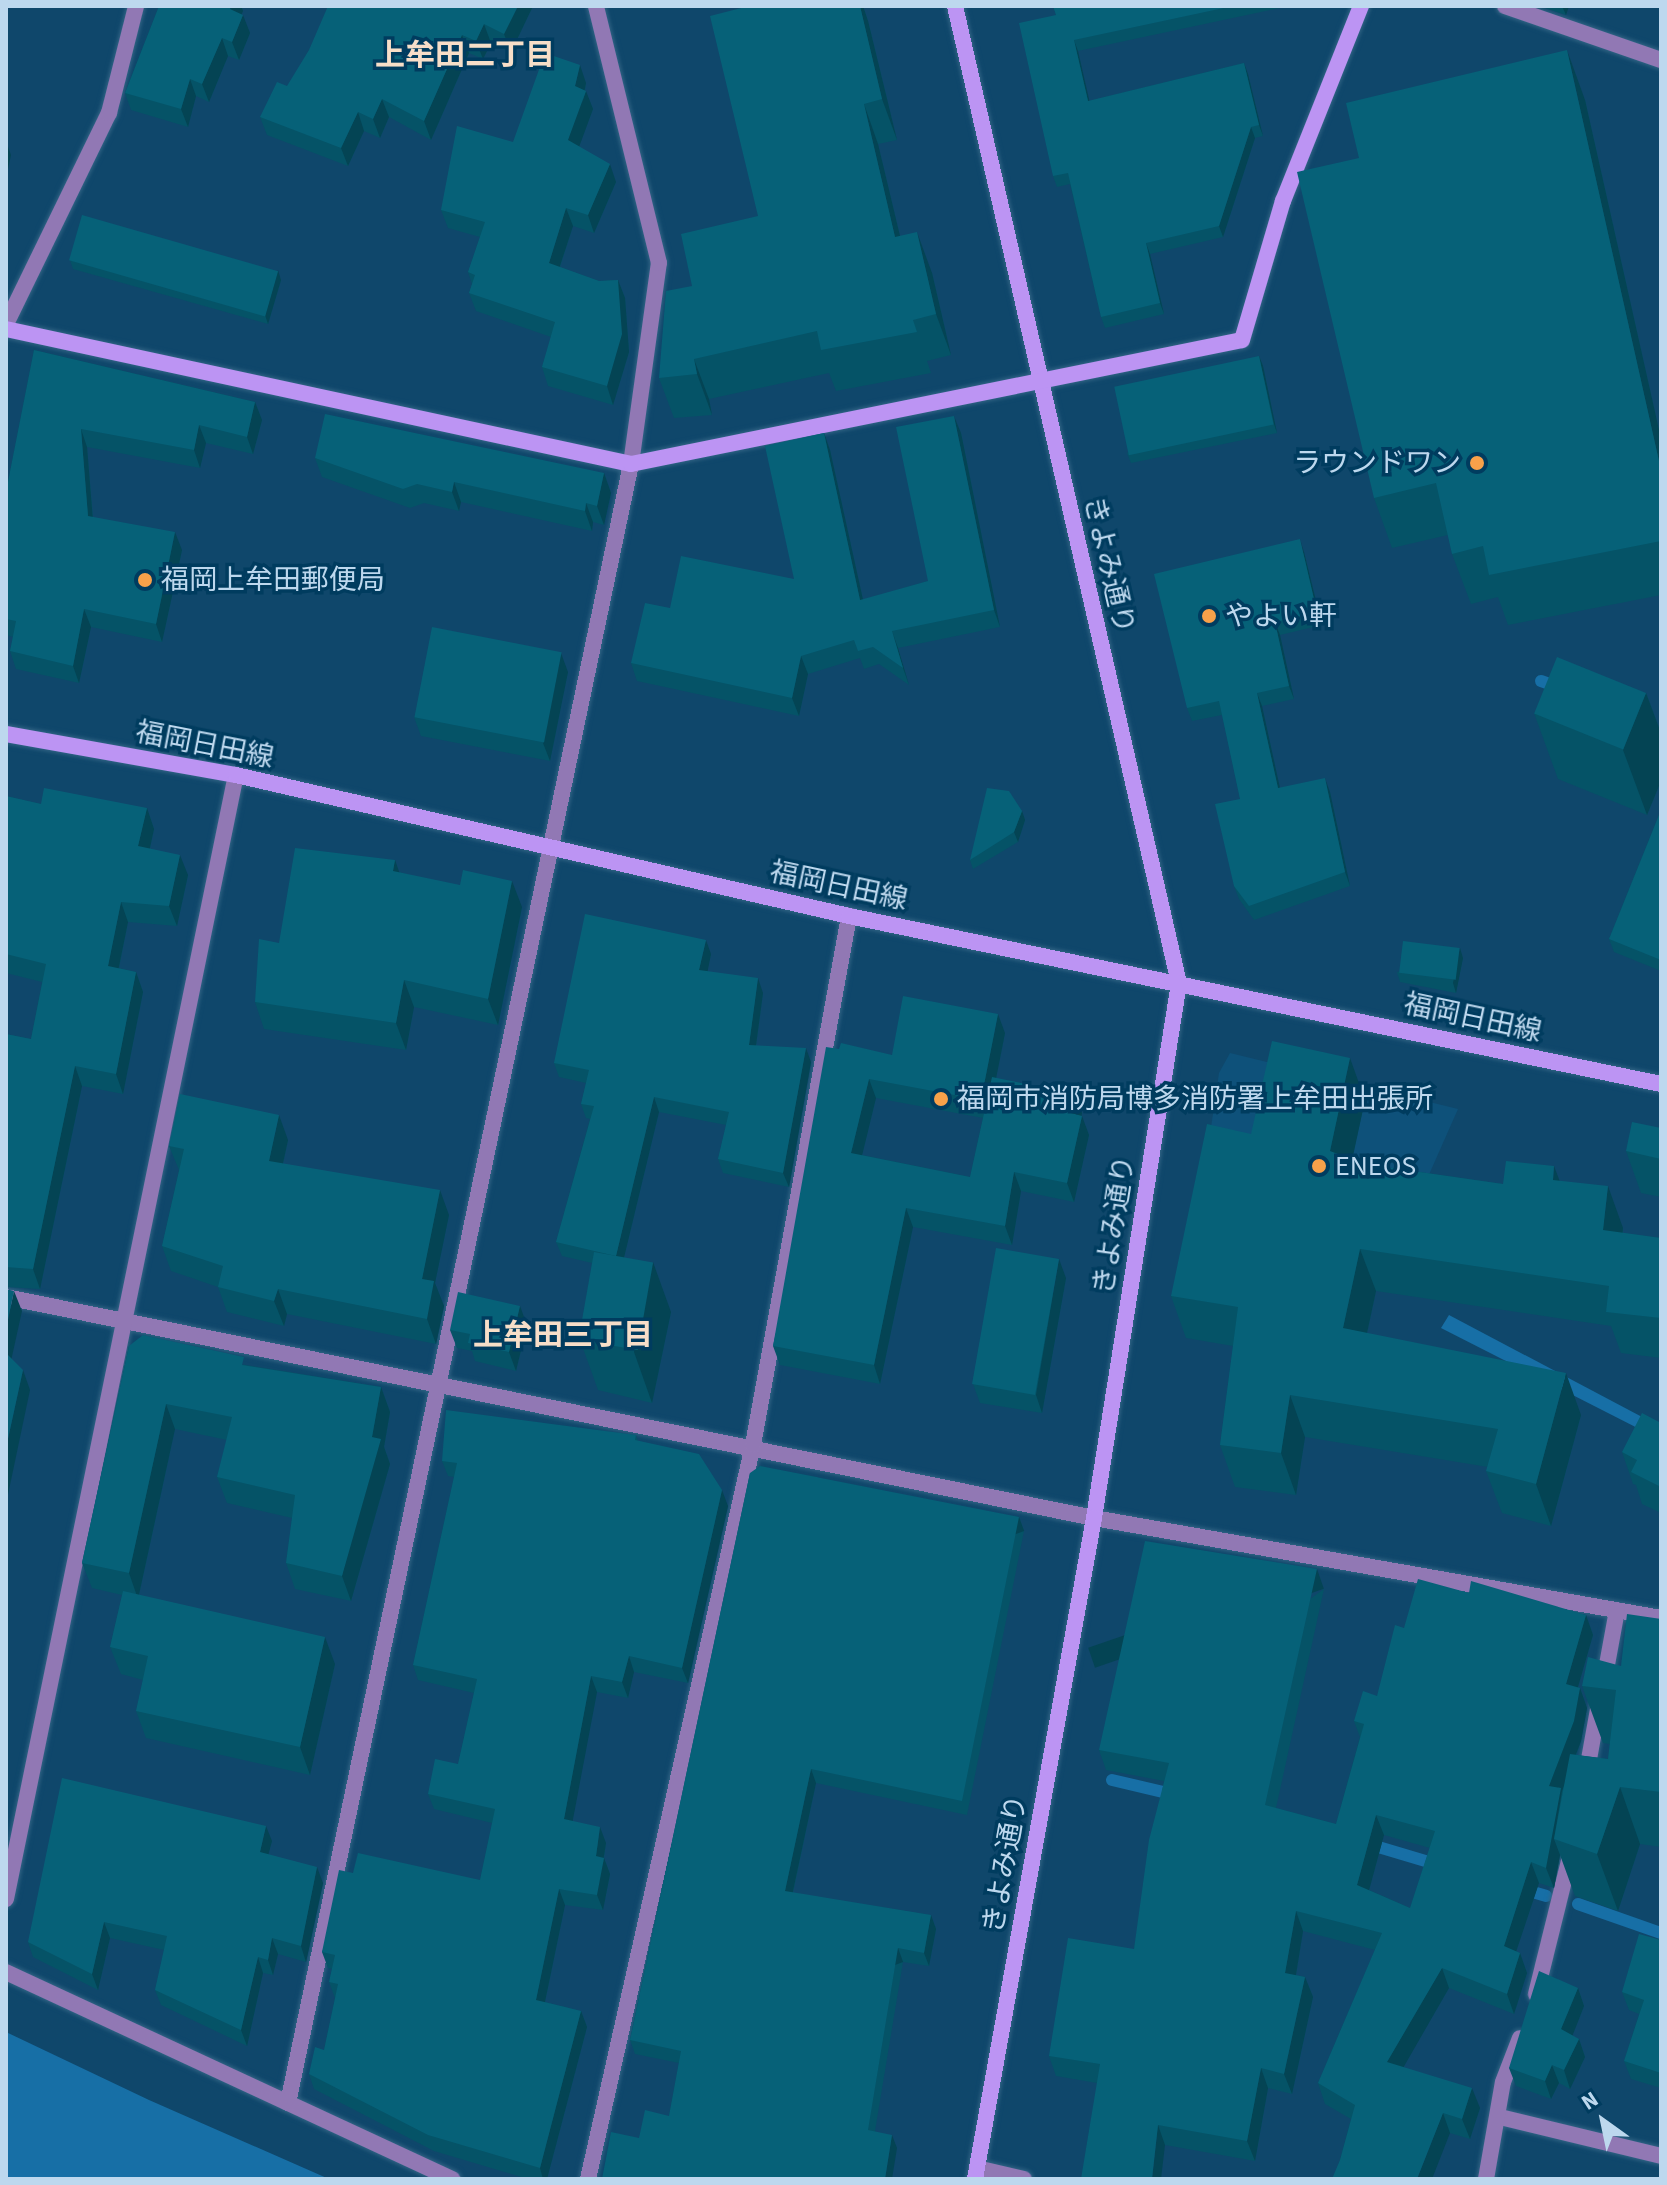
<!DOCTYPE html>
<html>
<head>
<meta charset="utf-8">
<style>
  body { margin:0 }
  #map { position:relative; width:1667px; height:2185px; overflow:hidden; background:#0f476b; font-family:"Source Sans 3","Noto Sans JP",sans-serif }
  div>[style] { position:absolute }
  [style*='--x'] { left:calc(var(--x)*1px); top:calc(var(--y)*1px); width:calc(var(--w)*1px); rotate:calc(var(--a)*1deg) }
  .built>* { inset:0; background:#0e517a }
  .water>* { inset:0; background:#176fa6 }
  .stream>* { height:12px; margin:-6px; padding:0 6px; transform-origin:6px; border-radius:6px; background:#176fa6 }
  .roads { filter:drop-shadow(0 0 2px #326485) drop-shadow(0 0 2px #326485) }
  .street>* { height:16px; margin:-8px; padding:0 8px; transform-origin:8px; border-radius:8px; background:#9178b4 }
  .secondary>* { height:16px; margin:-8px; padding:0 8px; transform-origin:8px; border-radius:8px; background:#bc94f3 }
  .wall>* { inset:0; background:#055367 }
  .shaded-wall>* { inset:0; background:#044454; transform-origin:0 0 }
  .building>* { inset:0; background:#066178; transform-origin:0 0 }
  .dots>* { width:22px; height:22px; translate:-50% -50%; box-sizing:border-box; border:4px solid #003c5f; border-radius:50% }
  span { translate:-50% -50%; white-space:nowrap; text-align:center; line-height:1.15; -webkit-text-stroke:7px #003c5f; paint-order:stroke }
  .poi-label { font-size:28px; color:#bdd8ee }
  .right { translate:-100% -50%; text-align:right }
  .left { translate:0 -50%; text-align:left }
  .street-label { font-size:28px; color:#bdd8ee }
  .neighbourhood-label { font-size:30px; color:#f7dec8; font-weight:700 }
  .frame { position:absolute; inset:0; border:8px solid #bdd8ee; pointer-events:none }
  .north { position:absolute; left:1563px; top:2081px; width:80px; height:80px; -webkit-text-stroke:6px #003c5f; paint-order:stroke; rotate:327deg; font-size:22px; font-weight:700; line-height:32px; text-align:center; color:#bdd8ee }
  .north::after { content:''; display:block; margin:auto; width:28px; height:36px; background:#bdd8ee; clip-path:polygon(50% 0,100% 100%,50% 72%,0 100%) }
</style>
</head>
<body>
<div id="map">
  <div class="built">
    <div style="clip-path:polygon(1230px 1053px,1458px 1109px,1381px 1283px,1197px 1223px,1219px 1073px)"></div>
  </div>
  <div class="water">
    <div style="clip-path:polygon(1449px 1315px,1661px 1427px,1661px 1440px,1441px 1328px)"></div>
    <div style="clip-path:polygon(6px 2032px,149px 2100px,329px 2179px,6px 2179px)"></div>
  </div>
  <div class="stream">
    <div style="--x:1541;--y:681;--w:21;--a:19"></div>
    <div style="--x:1112;--y:1780;--w:66;--a:13.2"></div>
    <div style="--x:1365;--y:1843;--w:77;--a:16.6"></div>
    <div style="--x:1522;--y:1889;--w:25;--a:16"></div>
    <div style="--x:1578;--y:1904;--w:88;--a:19.3"></div>
  </div>
  <div class="roads">
    <div class="street">
      <div style="--x:1505;--y:6;--w:165;--a:19.1"></div>
      <div style="--x:6;--y:324;--w:235;--a:-64"></div>
      <div style="--x:109;--y:113;--w:110;--a:-75.8"></div>
      <div style="--x:6;--y:1297;--w:1110;--a:11.48"></div>
      <div style="--x:1094;--y:1518;--w:576;--a:10"></div>
      <div style="--x:1604;--y:1681;--w:72;--a:-79.6"></div>
      <div style="--x:1586;--y:1776;--w:73;--a:-79.8"></div>
      <div style="--x:6;--y:1899;--w:1147;--a:-78.44"></div>
      <div style="--x:6;--y:1972;--w:492;--a:24.9"></div>
      <div style="--x:1536;--y:1994;--w:145;--a:-76.1"></div>
      <div style="--x:288;--y:2103;--w:1675;--a:-78.18"></div>
      <div style="--x:631;--y:464;--w:203;--a:-82.1"></div>
      <div style="--x:659;--y:263;--w:265;--a:-103.8"></div>
      <div style="--x:1500;--y:2117;--w:166;--a:13.6"></div>
      <div style="--x:977;--y:2168;--w:48;--a:13.2"></div>
      <div style="--x:588;--y:2179;--w:752;--a:-77.33"></div>
      <div style="--x:753;--y:1445;--w:538;--a:-79.71"></div>
      <div style="--x:1486;--y:2179;--w:98;--a:-80.1"></div>
      <div style="--x:1503;--y:2082;--w:47;--a:-68.9"></div>
    </div>
    <div class="secondary">
      <div style="--x:955;--y:6;--w:1002;--a:77.09"></div>
      <div style="--x:1179;--y:983;--w:542;--a:99.03"></div>
      <div style="--x:1094;--y:1518;--w:672;--a:100.21"></div>
      <div style="--x:6;--y:329;--w:639;--a:12.19"></div>
      <div style="--x:631;--y:464;--w:623;--a:-11.47"></div>
      <div style="--x:1242;--y:340;--w:145;--a:-73.6"></div>
      <div style="--x:1283;--y:201;--w:210;--a:-68.2"></div>
      <div style="--x:6;--y:734;--w:234;--a:10.1"></div>
      <div style="--x:236;--y:775;--w:629;--a:12.95"></div>
      <div style="--x:849;--y:916;--w:829;--a:11.69"></div>
    </div>
  </div>
  <div class="wall">
    <div style="clip-path:polygon(159px 6px,241px 6px,243px 11px,241px 14px,250px 33px,239px 60px,228px 56px,209px 102px,196px 96px,188px 127px,131px 110px,125px 93px)"></div>
    <div style="clip-path:polygon(533px 6px,511px 52px,491px 43px,483px 59px,469px 53px,431px 140px,389px 117px,380px 138px,364px 131px,348px 166px,267px 135px,260px 117px,287px 86px)"></div>
    <div style="clip-path:polygon(749px 6px,863px 6px,868px 21px,897px 140px,878px 144px,900px 236px,932px 273px,951px 355px,927px 361px,931px 373px,836px 391px,829px 373px,709px 399px,712px 415px,674px 418px,659px 378px,692px 286px,758px 216px)"></div>
    <div style="clip-path:polygon(1053px 6px,1289px 6px,1078px 51px,1089px 101px,1244px 63px,1248px 74px,1263px 136px,1255px 138px,1223px 237px,1150px 254px,1164px 314px,1105px 328px,1101px 317px,1070px 184px,1057px 187px,1053px 176px,1056px 15px)"></div>
    <div style="clip-path:polygon(1539px 6px,1569px 6px,1566px 15px)"></div>
    <div style="clip-path:polygon(586px 83px,585px 90px,593px 109px,579px 146px,616px 182px,594px 233px,573px 226px,560px 267px,599px 281px,618px 280px,625px 298px,629px 352px,613px 405px,548px 386px,542px 367px,551px 337px,476px 311px,469px 293px,472px 284px,468px 272px,480px 237px,448px 228px,441px 210px,513px 142px)"></div>
    <div style="clip-path:polygon(1585px 100px,1661px 439px,1661px 595px,1508px 625px,1498px 597px,1471px 604px,1452px 554px,1448px 535px,1392px 548px,1374px 498px,1359px 158px)"></div>
    <div style="clip-path:polygon(70px 260px,281px 280px,268px 324px,73px 269px)"></div>
    <div style="clip-path:polygon(34px 350px,255px 402px,262px 420px,253px 454px,206px 443px,200px 468px,87px 447px,93px 517px,182px 550px,162px 642px,91px 627px,79px 683px,16px 669px,10px 651px,13px 637px,6px 635px,6px 492px)"></div>
    <div style="clip-path:polygon(1259px 356px,1263px 366px,1277px 433px,1131px 463px,1127px 453px)"></div>
    <div style="clip-path:polygon(824px 433px,830px 450px,863px 600px,928px 581px,961px 433px,1000px 627px,898px 648px,909px 685px,879px 664px,864px 669px,860px 658px,808px 674px,799px 716px,637px 681px,631px 663px,670px 608px,794px 579px)"></div>
    <div style="clip-path:polygon(315px 458px,604px 473px,611px 493px,604px 525px,593px 522px,592px 531px,461px 502px,459px 511px,424px 503px,410px 508px,322px 477px)"></div>
    <div style="clip-path:polygon(1304px 552px,1322px 625px,1280px 635px,1294px 699px,1262px 706px,1280px 788px,1330px 792px,1350px 886px,1254px 920px,1239px 899px,1234px 886px,1240px 799px,1222px 715px,1192px 721px,1187px 708px)"></div>
    <div style="clip-path:polygon(568px 672px,550px 761px,421px 736px,414px 717px)"></div>
    <div style="clip-path:polygon(1646px 693px,1661px 733px,1661px 781px,1647px 815px,1558px 779px,1534px 713px)"></div>
    <div style="clip-path:polygon(6px 796px,41px 804px,147px 808px,154px 829px,150px 848px,188px 875px,177px 926px,128px 922px,119px 968px,136px 972px,143px 992px,123px 1094px,82px 1086px,40px 1289px,6px 1287px,6px 1034px,31px 1039px,42px 982px,6px 973px)"></div>
    <div style="clip-path:polygon(1661px 810px,1661px 971px,1614px 952px,1609px 939px)"></div>
    <div style="clip-path:polygon(1022px 811px,1025px 820px,1018px 842px,973px 869px,970px 860px)"></div>
    <div style="clip-path:polygon(395px 860px,399px 872px,522px 907px,498px 1025px,414px 1007px,406px 1050px,264px 1029px,255px 1002px,279px 943px)"></div>
    <div style="clip-path:polygon(711px 954px,707px 971px,763px 993px,756px 1046px,811px 1062px,789px 1187px,723px 1173px,718px 1159px,726px 1125px,659px 1112px,624px 1257px,671px 1312px,652px 1403px,598px 1390px,580px 1340px,592px 1263px,562px 1256px,556px 1242px,590px 1119px,586px 1118px,581px 1104px,586px 1083px,559px 1077px,554px 1063px)"></div>
    <div style="clip-path:polygon(1463px 958px,1456px 993px,1400px 982px,1397px 972px)"></div>
    <div style="clip-path:polygon(evenodd,1005px 1033px,996px 1078px,1075px 1094px,1082px 1113px,1081px 1115px,1089px 1135px,1074px 1202px,1021px 1191px,1012px 1245px,913px 1227px,880px 1384px,780px 1365px,773px 1346px,839px 1049px,892px 1055px,1005px 1033px,876px 1098px,983px 1118px,970px 1177px,862px 1155px,876px 1098px)"></div>
    <div style="clip-path:polygon(1365px 1100px,1352px 1159px,1364px 1164px,1503px 1184px,1560px 1181px,1623px 1228px,1623px 1233px,1661px 1238px,1661px 1358px,1621px 1353px,1611px 1326px,1376px 1291px,1367px 1333px,1581px 1415px,1551px 1526px,1502px 1513px,1486px 1471px,1488px 1467px,1305px 1437px,1296px 1495px,1235px 1487px,1220px 1445px,1233px 1346px,1186px 1338px,1171px 1296px,1251px 1134px)"></div>
    <div style="clip-path:polygon(1661px 1128px,1661px 1197px,1641px 1193px,1626px 1151px)"></div>
    <div style="clip-path:polygon(288px 1140px,283px 1164px,449px 1215px,435px 1283px,444px 1306px,436px 1344px,287px 1314px,284px 1326px,227px 1312px,218px 1287px,171px 1271px,162px 1246px,179px 1170px,169px 1146px)"></div>
    <div style="clip-path:polygon(1066px 1278px,1042px 1413px,980px 1403px,973px 1384px)"></div>
    <div style="clip-path:polygon(527px 1325px,516px 1371px,475px 1361px,472px 1351px,457px 1348px,450px 1330px)"></div>
    <div style="clip-path:polygon(129px 1346px,381px 1387px,390px 1412px,384px 1447px,390px 1464px,351px 1601px,295px 1589px,286px 1563px,292px 1518px,227px 1503px,217px 1477px,227px 1440px,175px 1429px,139px 1595px,335px 1664px,310px 1775px,146px 1738px,136px 1711px,143px 1680px,121px 1674px,110px 1647px,122px 1595px,92px 1588px,82px 1563px)"></div>
    <div style="clip-path:polygon(1661px 1423px,1661px 1513px,1642px 1504px,1636px 1485px,1633px 1484px,1622px 1452px)"></div>
    <div style="clip-path:polygon(636px 1435px,638px 1441px,728px 1506px,688px 1683px,634px 1672px,628px 1698px,597px 1692px,572px 1821px,606px 1843px,604px 1858px,610px 1874px,603px 1910px,565px 1905px,545px 2002px,581px 2011px,587px 2027px,547px 2179px,528px 2179px,434px 2151px,314px 2089px,309px 2074px,324px 2050px,335px 1998px,329px 1982px,332px 1969px,328px 1968px,322px 1952px,353px 1873px,480px 1880px,492px 1823px,434px 1809px,428px 1794px,458px 1764px,474px 1693px,418px 1680px,413px 1665px,454px 1477px,448px 1476px,442px 1461px)"></div>
    <div style="clip-path:polygon(750px 1473px,1019px 1517px,1024px 1531px,967px 1815px,816px 1783px,793px 1893px,931px 1915px,936px 1929px,929px 1966px,903px 1962px,875px 2131px,897px 2148px,639px 2138px,669px 2116px,679px 2063px,635px 2054px,630px 2040px)"></div>
    <div style="clip-path:polygon(evenodd,1324px 1589px,1276px 1808px,1336px 1824px,1360px 1737px,1354px 1721px,1377px 1696px,1404px 1628px,1469px 1593px,1586px 1615px,1593px 1635px,1578px 1687px,1580px 1688px,1587px 1708px,1581px 1741px,1576px 1755px,1608px 1759px,1610px 1744px,1603px 1743px,1582px 1686px,1621px 1666px,1661px 1619px,1661px 1847px,1640px 1844px,1618px 1911px,1575px 1896px,1560px 1855px,1554px 1888px,1539px 1883px,1516px 1951px,1520px 1953px,1527px 1973px,1514px 2014px,1449px 1988px,1403px 2067px,1480px 2108px,1470px 2139px,1450px 2133px,1340px 2160px,1351px 2119px,1325px 2104px,1318px 2083px,1375px 1950px,1303px 1931px,1296px 1975px,1305px 1977px,1313px 1997px,1292px 2094px,1268px 2088px,1255px 2161px,1165px 2145px,1097px 2083px,1056px 2076px,1049px 2056px,1134px 1949px,1164px 1781px,1106px 1770px,1099px 1750px,1324px 1589px,1384px 1835px,1430px 1848px,1410px 1908px,1369px 1890px,1384px 1835px)"></div>
    <div style="clip-path:polygon(272px 1841px,268px 1854px,323px 1883px,306px 1962px,278px 1954px,273px 1975px,263px 1973px,247px 2046px,161px 2005px,155px 1990px,164px 1950px,110px 1938px,98px 1990px,33px 1957px,28px 1942px)"></div>
    <div style="clip-path:polygon(1661px 1940px,1661px 2090px,1661px 2088px,1631px 2079px,1624px 2061px,1639px 2014px,1629px 2010px,1622px 1992px)"></div>
    <div style="clip-path:polygon(1578px 1988px,1584px 2006px,1572px 2036px,1579px 2039px,1585px 2057px,1570px 2089px,1559px 2083px,1551px 2099px,1516px 2086px,1509px 2068px)"></div>
  </div>
  <div class="shaded-wall">
    <div style="clip-path:polygon(231px 6px,241px 6px,243px 11px,236px 27px,230px 9px)"></div>
    <div style="clip-path:polygon(518px 6px,533px 6px,511px 52px,504px 34px)"></div>
    <div style="clip-path:polygon(860px 6px,863px 6px,868px 21px,897px 140px,882px 99px)"></div>
    <div style="clip-path:polygon(1562px 6px,1569px 6px,1566px 15px)"></div>
    <div style="clip-path:polygon(243px 15px,250px 33px,239px 60px,232px 42px)"></div>
    <div style="clip-path:polygon(484px 24px,491px 43px,483px 59px,476px 41px)"></div>
    <div style="clip-path:polygon(462px 35px,469px 53px,431px 140px,424px 121px)"></div>
    <div style="clip-path:polygon(222px 38px,228px 56px,209px 102px,202px 84px)"></div>
    <div style="clip-path:polygon(1074px 40px,1078px 51px,1092px 112px,1088px 101px)"></div>
    <div style="clip-path:polygon(1567px 50px,1585px 100px,1661px 439px,1661px 470px)"></div>
    <div style="clip-path:polygon(1244px 63px,1248px 74px,1263px 136px,1259px 125px)"></div>
    <div style="clip-path:polygon(580px 65px,586px 83px,582px 103px,586px 91px,593px 109px,575px 158px,568px 140px,575px 86px)"></div>
    <div style="clip-path:polygon(190px 79px,196px 96px,188px 127px,181px 109px)"></div>
    <div style="clip-path:polygon(382px 99px,389px 117px,380px 138px,373px 119px)"></div>
    <div style="clip-path:polygon(864px 104px,878px 144px,910px 278px,895px 237px)"></div>
    <div style="clip-path:polygon(358px 112px,364px 131px,348px 166px,341px 148px)"></div>
    <div style="clip-path:polygon(1251px 127px,1255px 138px,1223px 237px,1219px 226px)"></div>
    <div style="clip-path:polygon(6px 141px,11px 155px,6px 179px)"></div>
    <div style="clip-path:polygon(610px 164px,616px 182px,594px 233px,588px 215px)"></div>
    <div style="clip-path:polygon(566px 208px,573px 226px,555px 281px,549px 263px)"></div>
    <div style="clip-path:polygon(917px 232px,932px 273px,951px 355px,936px 314px)"></div>
    <div style="clip-path:polygon(1146px 243px,1150px 254px,1164px 314px,1160px 303px)"></div>
    <div style="clip-path:polygon(278px 270px,281px 280px,268px 324px,265px 315px)"></div>
    <div style="clip-path:polygon(618px 280px,625px 298px,629px 352px,613px 405px,607px 386px)"></div>
    <div style="clip-path:polygon(1259px 356px,1263px 366px,1277px 433px,1274px 424px)"></div>
    <div style="clip-path:polygon(694px 359px,709px 399px,712px 415px,697px 374px)"></div>
    <div style="clip-path:polygon(255px 402px,262px 420px,253px 454px,247px 437px)"></div>
    <div style="clip-path:polygon(954px 416px,961px 433px,1000px 627px,994px 610px)"></div>
    <div style="clip-path:polygon(199px 425px,206px 443px,200px 468px,194px 450px)"></div>
    <div style="clip-path:polygon(81px 429px,87px 447px,94px 534px,88px 516px)"></div>
    <div style="clip-path:polygon(824px 433px,830px 450px,867px 618px,860px 600px)"></div>
    <div style="clip-path:polygon(604px 473px,611px 493px,604px 525px,597px 506px)"></div>
    <div style="clip-path:polygon(454px 482px,461px 502px,459px 511px,452px 492px)"></div>
    <div style="clip-path:polygon(586px 503px,593px 522px,592px 531px,585px 511px)"></div>
    <div style="clip-path:polygon(175px 532px,182px 550px,162px 642px,156px 624px)"></div>
    <div style="clip-path:polygon(1300px 539px,1304px 552px,1322px 625px,1317px 612px)"></div>
    <div style="clip-path:polygon(84px 609px,91px 627px,79px 683px,73px 666px)"></div>
    <div style="clip-path:polygon(1275px 622px,1280px 635px,1294px 699px,1289px 686px)"></div>
    <div style="clip-path:polygon(892px 631px,898px 648px,909px 685px,903px 668px)"></div>
    <div style="clip-path:polygon(561px 653px,568px 672px,550px 761px,543px 743px)"></div>
    <div style="clip-path:polygon(801px 656px,808px 674px,799px 716px,792px 698px)"></div>
    <div style="clip-path:polygon(1257px 693px,1262px 706px,1283px 802px,1278px 788px)"></div>
    <div style="clip-path:polygon(1646px 693px,1661px 733px,1661px 781px,1647px 815px,1623px 750px)"></div>
    <div style="clip-path:polygon(1325px 778px,1330px 792px,1350px 886px,1345px 872px)"></div>
    <div style="clip-path:polygon(147px 808px,154px 829px,146px 866px,138px 846px)"></div>
    <div style="clip-path:polygon(1022px 811px,1025px 820px,1018px 842px,1014px 832px)"></div>
    <div style="clip-path:polygon(180px 855px,188px 875px,177px 926px,169px 906px)"></div>
    <div style="clip-path:polygon(395px 860px,404px 886px,393px 871px)"></div>
    <div style="clip-path:polygon(512px 881px,522px 907px,498px 1025px,488px 999px)"></div>
    <div style="clip-path:polygon(121px 902px,128px 922px,115px 986px,108px 966px)"></div>
    <div style="clip-path:polygon(706px 940px,711px 954px,705px 984px,699px 970px)"></div>
    <div style="clip-path:polygon(1460px 948px,1463px 958px,1456px 993px,1453px 983px)"></div>
    <div style="clip-path:polygon(136px 972px,143px 992px,123px 1094px,116px 1074px)"></div>
    <div style="clip-path:polygon(758px 978px,763px 993px,754px 1060px,749px 1045px)"></div>
    <div style="clip-path:polygon(404px 980px,414px 1007px,406px 1050px,396px 1023px)"></div>
    <div style="clip-path:polygon(998px 1014px,1005px 1033px,988px 1119px,981px 1100px)"></div>
    <div style="clip-path:polygon(806px 1048px,811px 1062px,789px 1187px,783px 1173px)"></div>
    <div style="clip-path:polygon(1350px 1058px,1365px 1100px,1345px 1193px,1330px 1151px)"></div>
    <div style="clip-path:polygon(75px 1066px,82px 1086px,40px 1289px,33px 1269px)"></div>
    <div style="clip-path:polygon(869px 1079px,876px 1098px,858px 1172px,851px 1153px)"></div>
    <div style="clip-path:polygon(1075px 1094px,1082px 1113px,1078px 1132px,1071px 1113px)"></div>
    <div style="clip-path:polygon(654px 1097px,659px 1112px,621px 1270px,616px 1256px)"></div>
    <div style="clip-path:polygon(279px 1115px,288px 1140px,278px 1186px,269px 1161px)"></div>
    <div style="clip-path:polygon(1082px 1116px,1089px 1135px,1074px 1202px,1067px 1183px)"></div>
    <div style="clip-path:polygon(1554px 1166px,1570px 1208px,1553px 1180px)"></div>
    <div style="clip-path:polygon(1014px 1172px,1021px 1191px,1012px 1245px,1005px 1226px)"></div>
    <div style="clip-path:polygon(1608px 1186px,1623px 1228px,1618px 1272px,1603px 1230px)"></div>
    <div style="clip-path:polygon(440px 1190px,449px 1215px,435px 1283px,444px 1306px,436px 1344px,427px 1319px,422px 1279px)"></div>
    <div style="clip-path:polygon(906px 1208px,913px 1227px,880px 1384px,874px 1365px)"></div>
    <div style="clip-path:polygon(1360px 1249px,1376px 1291px,1359px 1370px,1343px 1328px)"></div>
    <div style="clip-path:polygon(1059px 1259px,1066px 1278px,1042px 1413px,1036px 1395px)"></div>
    <div style="clip-path:polygon(653px 1262px,671px 1312px,652px 1403px,634px 1352px)"></div>
    <div style="clip-path:polygon(278px 1289px,287px 1314px,284px 1326px,274px 1301px)"></div>
    <div style="clip-path:polygon(14px 1291px,22px 1311px,9px 1370px,6px 1360px,6px 1329px)"></div>
    <div style="clip-path:polygon(520px 1306px,527px 1325px,516px 1371px,509px 1352px)"></div>
    <div style="clip-path:polygon(23px 1370px,30px 1390px,6px 1504px,6px 1448px)"></div>
    <div style="clip-path:polygon(1566px 1373px,1581px 1415px,1551px 1526px,1536px 1484px)"></div>
    <div style="clip-path:polygon(381px 1387px,390px 1412px,384px 1447px,390px 1464px,351px 1601px,342px 1576px,372px 1437px)"></div>
    <div style="clip-path:polygon(1290px 1395px,1305px 1437px,1296px 1495px,1281px 1453px)"></div>
    <div style="clip-path:polygon(166px 1404px,175px 1429px,138px 1599px,129px 1573px)"></div>
    <div style="clip-path:polygon(722px 1490px,728px 1506px,688px 1683px,682px 1668px)"></div>
    <div style="left:1019px;top:1517px;width:15px;height:290px;rotate:70deg"></div>
    <div style="left:1317px;top:1569px;width:21px;height:242px;rotate:71deg"></div>
    <div style="clip-path:polygon(1586px 1615px,1593px 1635px,1573px 1704px,1566px 1684px)"></div>
    <div style="clip-path:polygon(325px 1637px,335px 1664px,310px 1775px,300px 1747px)"></div>
    <div style="clip-path:polygon(629px 1656px,634px 1672px,628px 1698px,622px 1682px)"></div>
    <div style="clip-path:polygon(591px 1676px,597px 1692px,570px 1835px,564px 1819px)"></div>
    <div style="clip-path:polygon(1580px 1688px,1587px 1708px,1581px 1741px,1562px 1791px,1554px 1839px,1560px 1855px,1554px 1888px,1546px 1868px,1549px 1786px)"></div>
    <div style="clip-path:polygon(811px 1769px,816px 1783px,790px 1905px,785px 1891px)"></div>
    <div style="clip-path:polygon(1620px 1787px,1640px 1844px,1618px 1911px,1597px 1854px)"></div>
    <div style="clip-path:polygon(1376px 1815px,1384px 1835px,1365px 1905px,1357px 1885px)"></div>
    <div style="clip-path:polygon(266px 1826px,272px 1841px,265px 1867px,260px 1852px)"></div>
    <div style="clip-path:polygon(600px 1827px,606px 1843px,602px 1868px,604px 1858px,610px 1874px,603px 1910px,597px 1895px,596px 1856px)"></div>
    <div style="clip-path:polygon(1531px 1862px,1539px 1883px,1511px 1967px,1504px 1946px)"></div>
    <div style="clip-path:polygon(317px 1867px,323px 1883px,306px 1962px,301px 1946px)"></div>
    <div style="clip-path:polygon(559px 1889px,565px 1905px,542px 2016px,536px 2000px)"></div>
    <div style="clip-path:polygon(1296px 1911px,1303px 1931px,1293px 1993px,1285px 1973px)"></div>
    <div style="clip-path:polygon(931px 1915px,936px 1929px,929px 1966px,924px 1953px)"></div>
    <div style="clip-path:polygon(104px 1922px,110px 1938px,98px 1990px,92px 1974px)"></div>
    <div style="clip-path:polygon(272px 1938px,278px 1954px,273px 1975px,268px 1960px)"></div>
    <div style="left:898px;top:1948px;width:15px;height:184px;rotate:70deg"></div>
    <div style="clip-path:polygon(1520px 1953px,1527px 1973px,1514px 2014px,1507px 1994px)"></div>
    <div style="clip-path:polygon(258px 1957px,263px 1973px,247px 2046px,241px 2030px)"></div>
    <div style="clip-path:polygon(1442px 1968px,1449px 1988px,1395px 2082px,1387px 2062px)"></div>
    <div style="clip-path:polygon(1305px 1977px,1313px 1997px,1292px 2094px,1284px 2074px)"></div>
    <div style="clip-path:polygon(1578px 1988px,1584px 2006px,1568px 2047px,1561px 2029px)"></div>
    <div style="clip-path:polygon(581px 2011px,587px 2027px,547px 2179px,543px 2179px,540px 2168px)"></div>
    <div style="clip-path:polygon(1579px 2039px,1585px 2057px,1570px 2089px,1564px 2070px)"></div>
    <div style="clip-path:polygon(1552px 2065px,1559px 2083px,1551px 2099px,1545px 2081px)"></div>
    <div style="clip-path:polygon(1261px 2068px,1268px 2088px,1255px 2161px,1247px 2141px)"></div>
    <div style="clip-path:polygon(1472px 2088px,1480px 2108px,1470px 2139px,1462px 2119px)"></div>
    <div style="clip-path:polygon(1443px 2113px,1450px 2133px,1432px 2179px,1417px 2179px)"></div>
    <div style="clip-path:polygon(1158px 2125px,1165px 2145px,1161px 2179px,1152px 2179px)"></div>
    <div style="clip-path:polygon(892px 2135px,897px 2148px,892px 2179px,885px 2179px)"></div>
  </div>
  <div class="building">
    <div style="clip-path:polygon(159px 6px,231px 6px,230px 9px,243px 15px,232px 42px,222px 38px,202px 84px,190px 79px,181px 109px,125px 93px)"></div>
    <div style="clip-path:polygon(328px 6px,518px 6px,504px 34px,484px 24px,476px 41px,462px 35px,424px 121px,382px 99px,373px 119px,358px 112px,341px 148px,260px 117px,277px 82px,287px 86px,309px 50px)"></div>
    <div style="clip-path:polygon(749px 6px,860px 6px,882px 99px,864px 104px,895px 237px,917px 232px,936px 314px,913px 320px,917px 332px,821px 350px,817px 331px,694px 359px,697px 374px,659px 378px,666px 291px,692px 286px,681px 234px,758px 216px,710px 16px)"></div>
    <div style="clip-path:polygon(1053px 6px,1233px 6px,1074px 40px,1088px 101px,1244px 63px,1259px 125px,1251px 127px,1219px 226px,1146px 243px,1160px 303px,1101px 317px,1068px 173px,1053px 176px,1019px 23px,1056px 15px)"></div>
    <div style="clip-path:polygon(1567px 50px,1661px 470px,1661px 541px,1489px 575px,1483px 546px,1452px 554px,1436px 483px,1374px 498px,1297px 172px,1359px 158px,1346px 103px)"></div>
    <div style="clip-path:polygon(545px 53px,580px 65px,575px 86px,586px 91px,568px 140px,610px 164px,588px 215px,566px 208px,549px 263px,599px 281px,618px 280px,622px 334px,607px 386px,542px 367px,555px 322px,469px 293px,475px 275px,468px 272px,485px 222px,441px 210px,457px 126px,513px 142px)"></div>
    <div style="left:82px;top:215px;width:204px;height:47px;rotate:16deg"></div>
    <div style="clip-path:polygon(34px 350px,255px 402px,247px 437px,199px 425px,194px 450px,81px 429px,88px 516px,175px 532px,156px 624px,84px 609px,73px 666px,10px 651px,16px 621px,6px 619px,6px 492px)"></div>
    <div style="left:1259px;top:356px;width:70px;height:148px;rotate:78deg"></div>
    <div style="clip-path:polygon(325px 414px,604px 473px,597px 506px,586px 503px,585px 511px,454px 482px,452px 492px,417px 484px,403px 489px,315px 458px)"></div>
    <div style="clip-path:polygon(954px 416px,994px 610px,892px 631px,903px 668px,873px 647px,858px 651px,854px 640px,801px 656px,792px 698px,631px 663px,645px 603px,670px 608px,681px 556px,794px 579px,765px 446px,824px 433px,860px 600px,928px 581px,896px 427px)"></div>
    <div style="clip-path:polygon(1300px 539px,1317px 612px,1275px 622px,1289px 686px,1257px 693px,1278px 788px,1325px 778px,1345px 872px,1249px 906px,1234px 886px,1215px 804px,1240px 799px,1219px 701px,1187px 708px,1154px 574px)"></div>
    <div style="left:432px;top:627px;width:132px;height:92px;rotate:11deg"></div>
    <div style="left:1557px;top:657px;width:96px;height:61px;rotate:22deg"></div>
    <div style="clip-path:polygon(44px 788px,147px 808px,138px 846px,180px 855px,169px 906px,121px 902px,108px 966px,136px 972px,116px 1074px,75px 1066px,33px 1269px,6px 1267px,6px 1034px,31px 1039px,46px 964px,6px 954px,6px 796px,41px 804px)"></div>
    <div style="clip-path:polygon(987px 788px,1009px 791px,1022px 811px,1014px 832px,970px 860px)"></div>
    <div style="clip-path:polygon(1661px 810px,1661px 960px,1609px 939px)"></div>
    <div style="clip-path:polygon(295px 848px,395px 860px,393px 871px,460px 885px,463px 870px,512px 881px,488px 999px,404px 980px,396px 1023px,255px 1002px,259px 939px,279px 943px)"></div>
    <div style="clip-path:polygon(585px 914px,706px 940px,699px 970px,758px 978px,749px 1045px,806px 1048px,783px 1173px,718px 1159px,729px 1112px,654px 1097px,616px 1256px,556px 1242px,594px 1106px,581px 1104px,589px 1070px,554px 1063px)"></div>
    <div style="left:1403px;top:941px;width:57px;height:32px;rotate:7deg"></div>
    <div style="clip-path:polygon(903px 996px,998px 1014px,981px 1100px,869px 1079px,851px 1153px,970px 1177px,992px 1077px,1075px 1094px,1071px 1113px,1082px 1116px,1067px 1183px,1014px 1172px,1005px 1226px,906px 1208px,874px 1365px,773px 1346px,826px 1047px,839px 1049px,841px 1043px,892px 1055px)"></div>
    <div style="clip-path:polygon(1272px 1041px,1350px 1058px,1330px 1151px,1364px 1164px,1503px 1184px,1506px 1161px,1554px 1166px,1553px 1180px,1608px 1186px,1603px 1230px,1661px 1238px,1661px 1318px,1606px 1312px,1609px 1286px,1360px 1249px,1343px 1328px,1566px 1373px,1536px 1484px,1486px 1471px,1498px 1429px,1290px 1395px,1281px 1453px,1220px 1445px,1238px 1307px,1171px 1296px,1207px 1124px,1251px 1134px)"></div>
    <div style="clip-path:polygon(180px 1094px,279px 1115px,269px 1161px,440px 1190px,422px 1279px,434px 1281px,427px 1319px,278px 1289px,274px 1301px,218px 1287px,223px 1266px,162px 1246px,184px 1149px,169px 1146px)"></div>
    <div style="clip-path:polygon(1632px 1122px,1661px 1128px,1661px 1159px,1626px 1151px)"></div>
    <div style="left:996px;top:1248px;width:64px;height:138px;rotate:10deg"></div>
    <div style="left:594px;top:1252px;width:60px;height:89px;rotate:10deg"></div>
    <div style="clip-path:polygon(6px 1289px,14px 1291px,6px 1329px)"></div>
    <div style="clip-path:polygon(458px 1292px,520px 1306px,509px 1352px,468px 1343px,470px 1334px,450px 1330px)"></div>
    <div style="clip-path:polygon(143px 1335px,244px 1357px,242px 1365px,381px 1387px,372px 1437px,381px 1439px,342px 1576px,286px 1563px,295px 1495px,217px 1477px,232px 1417px,166px 1404px,129px 1573px,82px 1563px,129px 1346px)"></div>
    <div style="clip-path:polygon(6px 1353px,23px 1370px,6px 1448px)"></div>
    <div style="clip-path:polygon(446px 1410px,636px 1435px,635px 1440px,699px 1454px,722px 1490px,682px 1668px,629px 1656px,622px 1682px,591px 1676px,564px 1819px,600px 1827px,596px 1856px,604px 1858px,597px 1895px,559px 1889px,536px 2000px,581px 2011px,540px 2168px,428px 2135px,309px 2074px,315px 2047px,324px 2050px,338px 1984px,329px 1982px,335px 1955px,322px 1952px,339px 1870px,353px 1873px,358px 1853px,480px 1880px,495px 1809px,428px 1794px,435px 1759px,458px 1764px,477px 1679px,413px 1665px,457px 1463px,442px 1461px)"></div>
    <div style="clip-path:polygon(1642px 1413px,1661px 1423px,1661px 1487px,1631px 1472px,1637px 1460px,1622px 1452px)"></div>
    <div style="clip-path:polygon(760px 1466px,1019px 1517px,962px 1801px,811px 1769px,785px 1891px,931px 1915px,924px 1953px,898px 1948px,868px 2130px,892px 2135px,885px 2179px,602px 2179px,611px 2132px,639px 2138px,645px 2110px,669px 2116px,681px 2051px,630px 2040px,750px 1473px)"></div>
    <div style="clip-path:polygon(evenodd,1145px 1541px,1317px 1569px,1265px 1805px,1336px 1824px,1364px 1724px,1354px 1721px,1363px 1691px,1377px 1696px,1395px 1625px,1404px 1628px,1418px 1579px,1469px 1593px,1471px 1581px,1586px 1615px,1566px 1684px,1580px 1688px,1574px 1721px,1549px 1786px,1561px 1788px,1546px 1868px,1531px 1862px,1504px 1946px,1520px 1953px,1507px 1994px,1442px 1968px,1387px 2062px,1472px 2088px,1462px 2119px,1443px 2113px,1417px 2179px,1332px 2179px,1340px 2160px,1355px 2105px,1318px 2083px,1382px 1933px,1296px 1911px,1285px 1973px,1305px 1977px,1284px 2074px,1261px 2068px,1247px 2141px,1158px 2125px,1152px 2179px,1081px 2179px,1100px 2064px,1049px 2056px,1068px 1938px,1134px 1949px,1149px 1840px,1169px 1763px,1099px 1750px,1145px 1541px,1376px 1815px,1435px 1831px,1410px 1908px,1357px 1885px,1376px 1815px)"></div>
    <div style="clip-path:polygon(123px 1591px,325px 1637px,300px 1747px,136px 1711px,148px 1656px,110px 1647px)"></div>
    <div style="clip-path:polygon(1627px 1614px,1661px 1619px,1661px 1792px,1620px 1787px,1597px 1854px,1554px 1839px,1570px 1754px,1608px 1759px,1616px 1690px,1582px 1686px,1588px 1657px,1621px 1666px)"></div>
    <div style="clip-path:polygon(62px 1778px,266px 1826px,260px 1852px,317px 1867px,301px 1946px,272px 1938px,268px 1960px,258px 1957px,241px 2030px,155px 1990px,167px 1936px,104px 1922px,92px 1974px,28px 1942px)"></div>
    <div style="clip-path:polygon(1639px 1934px,1661px 1940px,1661px 2073px,1624px 2061px,1644px 2000px,1622px 1992px)"></div>
    <div style="clip-path:polygon(1539px 1971px,1578px 1988px,1561px 2029px,1579px 2039px,1564px 2070px,1552px 2065px,1545px 2081px,1509px 2068px)"></div>
  </div>
  <div class="dots">
    <div style="left:1477px;top:463px;background:#f8a14a"></div>
    <div style="left:145px;top:580px;background:#f8a14a"></div>
    <div style="left:1209px;top:616px;background:#f8a14a"></div>
    <div style="left:941px;top:1099px;background:#f8a14a"></div>
    <div style="left:1319px;top:1166px;background:#f8a14a"></div>
  </div>
  <div class="poi-label">
    <span class="right" style="left:1461px;top:463px">ラウンドワン</span>
    <span class="left" style="left:161px;top:580px">福岡上牟田郵便局</span>
    <span class="left" style="left:1225px;top:616px">やよい軒</span>
    <span class="left" style="left:957px;top:1099px">福岡市消防局博多消防署上牟田出張所</span>
    <span class="left" style="left:1335px;top:1166px">ENEOS</span>
  </div>
  <div class="street-label">
    <span style="left:1109px;top:565px;rotate:77deg">きよみ通り</span>
    <span style="left:205px;top:745px;rotate:11deg">福岡日田線</span>
    <span style="left:839px;top:886px;rotate:12deg">福岡日田線</span>
    <span style="left:1473px;top:1018px;rotate:12deg">福岡日田線</span>
    <span style="left:1114px;top:1225px;rotate:-81deg">きよみ通り</span>
    <span style="left:1005px;top:1864px;rotate:-80deg">きよみ通り</span>
  </div>
  <div class="neighbourhood-label">
    <span style="left:465px;top:56px">上牟田二丁目</span>
    <span style="left:563px;top:1336px">上牟田三丁目</span>
  </div>
  <div class="frame"></div>
  <div class="north">N</div>
</div>
</body>
</html>
